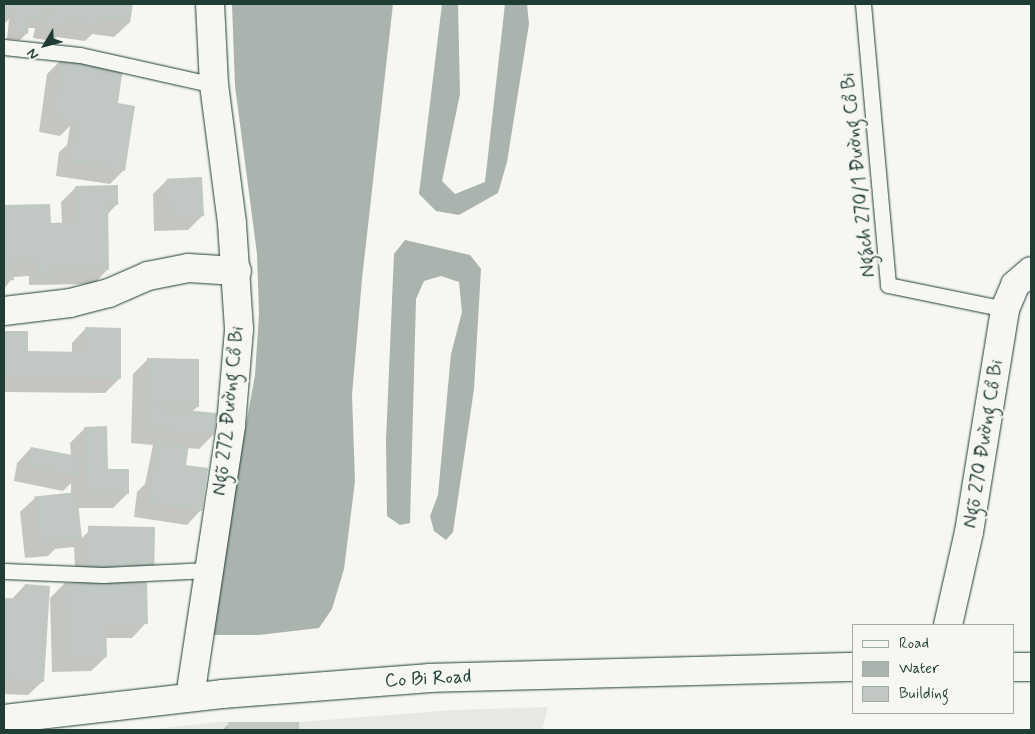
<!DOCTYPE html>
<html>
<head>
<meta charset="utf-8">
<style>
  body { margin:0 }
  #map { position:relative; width:1035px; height:734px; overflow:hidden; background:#f6f6f2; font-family:Mynerve,sans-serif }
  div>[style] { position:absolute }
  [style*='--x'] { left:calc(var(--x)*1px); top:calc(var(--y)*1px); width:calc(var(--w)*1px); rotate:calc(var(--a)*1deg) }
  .built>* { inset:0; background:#e6e8e4 }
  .water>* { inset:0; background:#aab3ae }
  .shadow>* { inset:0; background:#0003 }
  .building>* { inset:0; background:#c1c8c3; transform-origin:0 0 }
  .roads { filter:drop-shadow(0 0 1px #1f3d34) drop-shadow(0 0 1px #1f3d34) }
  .service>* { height:15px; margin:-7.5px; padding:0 7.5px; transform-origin:7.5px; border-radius:7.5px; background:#f6f6f2 }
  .minor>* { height:28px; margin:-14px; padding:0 14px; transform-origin:14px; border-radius:14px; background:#f6f6f2 }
  .tertiary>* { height:28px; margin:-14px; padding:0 14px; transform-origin:14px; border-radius:14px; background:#f6f6f2 }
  span { translate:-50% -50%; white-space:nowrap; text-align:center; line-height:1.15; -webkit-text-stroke:4.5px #f6f6f2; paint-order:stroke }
  .street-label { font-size:19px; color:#1f3d34 }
  .frame { position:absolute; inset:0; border:5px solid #1f3d34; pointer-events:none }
  .legend { position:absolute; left:852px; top:624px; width:162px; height:90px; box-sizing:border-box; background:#f6f6f2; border:1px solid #a0aca6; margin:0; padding:6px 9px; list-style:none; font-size:15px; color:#1f3d34 }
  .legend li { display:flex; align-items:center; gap:10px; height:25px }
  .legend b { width:25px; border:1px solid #a0aca6 }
  .north { position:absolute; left:20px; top:20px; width:50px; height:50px; -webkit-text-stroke:4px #f6f6f2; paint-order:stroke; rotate:233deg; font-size:14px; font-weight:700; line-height:20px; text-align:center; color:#1f3d34 }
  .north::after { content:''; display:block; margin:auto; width:18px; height:22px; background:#1f3d34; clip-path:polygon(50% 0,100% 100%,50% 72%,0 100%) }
</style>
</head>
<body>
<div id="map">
  <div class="built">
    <div style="clip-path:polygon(548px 707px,542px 730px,147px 730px,217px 722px,299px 722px,454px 710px)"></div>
  </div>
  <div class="water">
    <div style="clip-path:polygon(232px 4px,393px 4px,362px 279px,352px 395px,355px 481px,344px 569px,332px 609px,319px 628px,259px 635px,213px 635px,228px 524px,255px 375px,259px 314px,257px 254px,235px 86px)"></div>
    <div style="clip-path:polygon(442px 4px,458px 4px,460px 94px,442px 181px,455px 194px,485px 182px,505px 4px,527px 4px,529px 24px,507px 162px,498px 193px,459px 215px,436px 211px,419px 194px)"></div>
    <div style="clip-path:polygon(405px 240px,470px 255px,481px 269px,474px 389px,453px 532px,446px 540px,434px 531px,430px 516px,438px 495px,451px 354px,462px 312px,459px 282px,441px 276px,424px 281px,416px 299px,410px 523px,400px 525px,387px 516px,386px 440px,394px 254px)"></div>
  </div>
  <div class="shadow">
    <div style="clip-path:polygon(4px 4px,131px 4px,129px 23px,114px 37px,92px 34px,85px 41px,57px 37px,52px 41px,33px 38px,35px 28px,27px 28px,27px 33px,20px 40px,7px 39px,9px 19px,4px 24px)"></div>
    <div style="clip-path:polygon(62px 59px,116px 104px,124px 170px,110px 184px,56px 176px,59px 152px,67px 145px,70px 126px,60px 136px,39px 132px,47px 74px)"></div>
    <div style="clip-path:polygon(167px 180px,202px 216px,188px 230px,154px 231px,153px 194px)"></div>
    <div style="clip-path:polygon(76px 187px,117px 204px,107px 215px,108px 269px,94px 284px,29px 285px,29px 276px,13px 277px,4px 289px,4px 206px,49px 205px,47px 224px,62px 224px,61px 202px)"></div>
    <div style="clip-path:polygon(86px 328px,119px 379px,105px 393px,4px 392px,4px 332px,27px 333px,27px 353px,72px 353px,72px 343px)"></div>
    <div style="clip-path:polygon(147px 360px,197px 407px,192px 412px,213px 435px,199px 449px,187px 448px,184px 466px,201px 510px,187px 525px,134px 517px,137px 492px,145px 484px,153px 445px,131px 443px,133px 374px)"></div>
    <div style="clip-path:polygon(85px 428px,107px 471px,128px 493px,113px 508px,78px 508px,81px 539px,88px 532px,132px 581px,146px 623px,132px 638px,105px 638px,106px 657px,91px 671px,52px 672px,50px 598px,64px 584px,76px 584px,74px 547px,55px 549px,48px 556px,25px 558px,20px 512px,35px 498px,71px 494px,71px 483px,63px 491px,14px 481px,17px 463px,31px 448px,71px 456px,70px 443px)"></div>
    <div style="clip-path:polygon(25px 585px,43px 681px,28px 695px,4px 694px,4px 599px,11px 600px)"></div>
    <div style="clip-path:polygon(298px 723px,298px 730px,222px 730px,229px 724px)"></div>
  </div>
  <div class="building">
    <div style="clip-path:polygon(4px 4px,47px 4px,45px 22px,29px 20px,28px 34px,14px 33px,15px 15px,4px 14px)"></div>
    <div style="clip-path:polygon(50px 4px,133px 4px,130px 23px,102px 19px,101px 27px,69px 22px,68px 27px,47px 24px)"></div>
    <div style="clip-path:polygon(61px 58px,123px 68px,118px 103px,135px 106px,125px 171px,70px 162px,76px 122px,53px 118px)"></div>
    <div style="left:202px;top:177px;width:39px;height:35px;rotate:87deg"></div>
    <div style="clip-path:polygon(118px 185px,118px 205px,108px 205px,109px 270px,52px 271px,52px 278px,36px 278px,35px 263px,14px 263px,14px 280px,4px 281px,4px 205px,50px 204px,51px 223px,77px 222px,75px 186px)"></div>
    <div style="clip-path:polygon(85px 327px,121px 328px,121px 379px,4px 377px,4px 331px,28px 331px,28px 351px,86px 352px)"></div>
    <div style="clip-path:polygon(147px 358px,199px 359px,199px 407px,151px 407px,217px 413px,214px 435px,145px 429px)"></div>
    <div style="clip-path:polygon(107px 426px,108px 469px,129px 469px,129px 494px,86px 495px,84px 427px)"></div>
    <div style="clip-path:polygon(156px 440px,189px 444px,186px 465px,208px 468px,202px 511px,148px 503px)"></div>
    <div style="left:31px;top:447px;width:52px;height:20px;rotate:11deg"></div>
    <div style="left:77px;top:492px;width:48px;height:43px;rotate:84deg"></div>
    <div style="left:155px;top:527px;width:40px;height:67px;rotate:91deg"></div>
    <div style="clip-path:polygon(147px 582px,148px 624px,106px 624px,107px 657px,66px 658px,64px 583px)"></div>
    <div style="clip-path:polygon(25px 584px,50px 586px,44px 682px,4px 679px,4px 598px,23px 599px)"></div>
    <div style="left:228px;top:722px;width:71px;height:8px"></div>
  </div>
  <div class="roads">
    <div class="service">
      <div style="--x:863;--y:4;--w:282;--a:84.9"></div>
      <div style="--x:888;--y:285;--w:119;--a:11.6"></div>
      <div style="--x:4;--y:47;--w:76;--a:6"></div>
      <div style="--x:80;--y:55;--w:137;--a:12.6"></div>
      <div style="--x:4;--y:571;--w:99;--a:2.3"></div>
      <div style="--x:103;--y:575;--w:106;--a:-2.7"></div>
    </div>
    <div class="minor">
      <div style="--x:4;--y:311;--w:66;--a:-6.9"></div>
      <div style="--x:70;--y:303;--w:40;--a:-14.4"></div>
      <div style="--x:109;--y:293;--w:43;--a:-23.6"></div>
      <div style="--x:148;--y:276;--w:41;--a:-11.3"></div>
      <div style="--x:188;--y:268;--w:49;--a:3.5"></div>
      <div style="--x:948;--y:625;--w:95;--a:-77.3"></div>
      <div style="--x:969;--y:532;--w:226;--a:-80.8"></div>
      <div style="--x:1005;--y:309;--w:26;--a:-67"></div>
      <div style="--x:1015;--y:285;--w:21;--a:-41"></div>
      <div style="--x:190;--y:697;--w:275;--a:-81.4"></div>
      <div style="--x:231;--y:425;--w:96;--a:-85.2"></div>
      <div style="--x:239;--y:329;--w:106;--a:-93.8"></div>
      <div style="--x:232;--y:223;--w:139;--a:-97.4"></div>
      <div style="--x:214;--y:85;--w:81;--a:-92.8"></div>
    </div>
    <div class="tertiary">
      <div style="--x:1014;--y:667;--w:17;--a:0"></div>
      <div style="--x:4;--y:719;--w:219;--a:-6.5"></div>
      <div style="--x:222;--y:694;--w:209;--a:-4.4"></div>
      <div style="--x:430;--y:678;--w:424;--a:-1.5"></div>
    </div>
  </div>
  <div class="street-label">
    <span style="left:859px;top:175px;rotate:-96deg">Ngách 270/1 Đường Cổ Bi</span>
    <span style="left:229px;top:411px;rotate:-84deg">Ngõ 272 Đường Cổ Bi</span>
    <span style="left:984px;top:444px;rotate:-81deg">Ngõ 270 Đường Cổ Bi</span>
    <span style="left:428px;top:679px;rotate:-3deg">Co Bi Road</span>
  </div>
  <div class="frame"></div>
  <ul class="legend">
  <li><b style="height:6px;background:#f6f6f2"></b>Road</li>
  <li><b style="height:14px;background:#aab3ae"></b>Water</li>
  <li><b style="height:14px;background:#c1c8c3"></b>Building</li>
  </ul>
  <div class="north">N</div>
</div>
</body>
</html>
